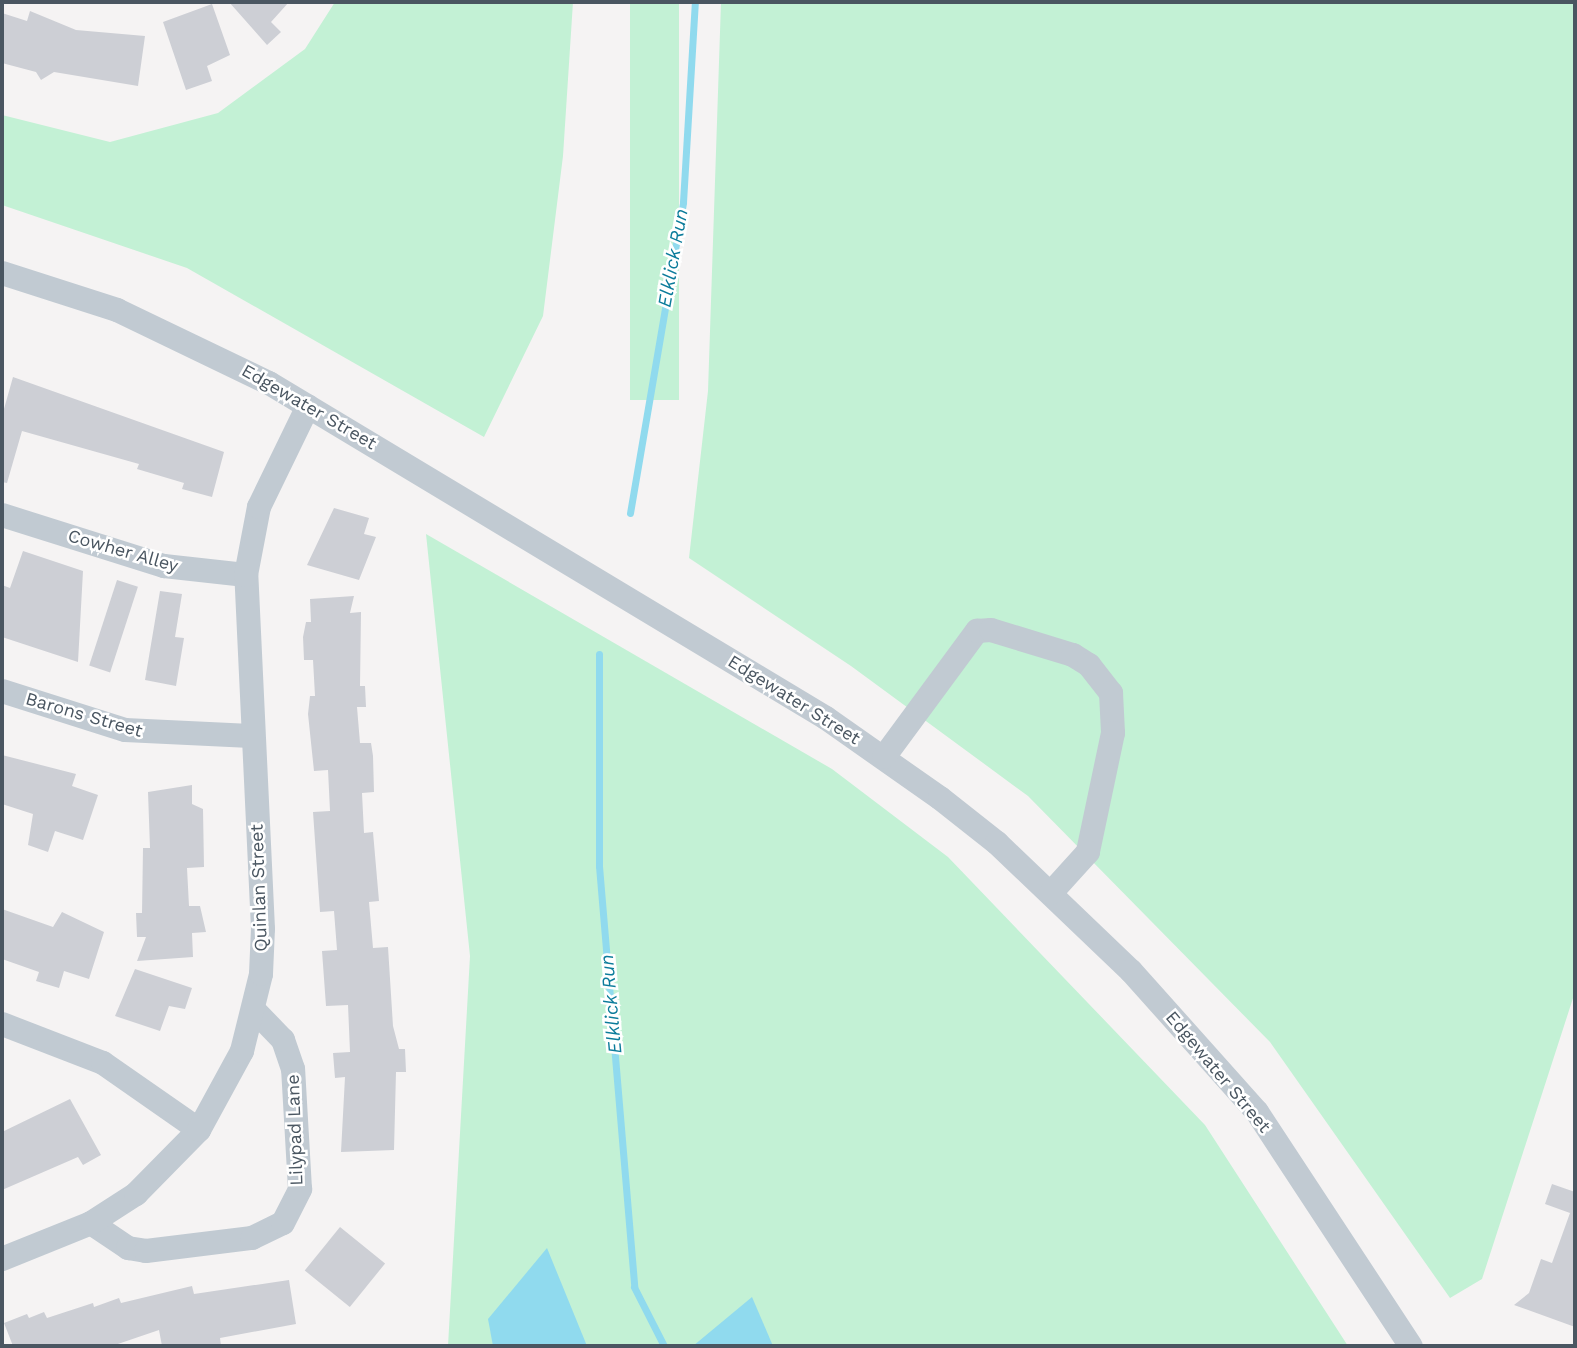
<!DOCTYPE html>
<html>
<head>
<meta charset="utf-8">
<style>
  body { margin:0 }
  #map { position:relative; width:1577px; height:1348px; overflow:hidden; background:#f5f3f3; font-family:"Work Sans",sans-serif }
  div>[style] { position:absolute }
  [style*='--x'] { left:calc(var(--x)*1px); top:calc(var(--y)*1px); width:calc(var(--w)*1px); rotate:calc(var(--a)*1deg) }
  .green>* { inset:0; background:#c3f1d5; transform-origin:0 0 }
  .water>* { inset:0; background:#90daee }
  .stream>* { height:7px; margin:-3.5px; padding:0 3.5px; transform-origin:3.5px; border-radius:3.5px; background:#90daee }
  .building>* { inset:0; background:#cdcfd5; transform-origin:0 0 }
  .minor>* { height:24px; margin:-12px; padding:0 12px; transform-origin:12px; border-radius:12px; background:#c1cad2 }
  span { translate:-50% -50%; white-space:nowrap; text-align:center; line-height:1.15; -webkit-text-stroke:5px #fff; paint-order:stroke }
  .street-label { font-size:18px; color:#4a5661 }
  .water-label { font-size:19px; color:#0c7c9b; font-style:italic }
  .frame { position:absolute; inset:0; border:4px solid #4a5661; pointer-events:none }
</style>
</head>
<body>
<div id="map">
  <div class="green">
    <div style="clip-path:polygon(335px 2px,573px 2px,563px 156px,543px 316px,484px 437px,187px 268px,2px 205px,2px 115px,110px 142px,218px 113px,305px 49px)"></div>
    <div style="left:630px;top:2px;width:49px;height:398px"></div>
    <div style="clip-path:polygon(721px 2px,1575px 2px,1575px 992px,1482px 1279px,1450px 1298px,1270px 1042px,1028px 796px,851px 666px,689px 558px,708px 391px)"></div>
    <div style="clip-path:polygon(426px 534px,832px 769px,948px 857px,1205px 1125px,1348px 1346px,448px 1346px,470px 956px)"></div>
  </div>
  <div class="water">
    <div style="clip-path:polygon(547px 1248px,587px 1346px,493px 1346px,488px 1319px)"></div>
    <div style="clip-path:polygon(752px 1297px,773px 1346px,693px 1346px)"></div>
  </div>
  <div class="stream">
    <div style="--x:630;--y:513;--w:315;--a:-80.3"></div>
    <div style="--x:683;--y:202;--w:200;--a:-86.6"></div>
    <div style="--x:599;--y:654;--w:212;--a:90"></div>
    <div style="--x:599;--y:866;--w:422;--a:85.2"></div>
    <div style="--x:634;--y:1287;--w:66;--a:63"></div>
  </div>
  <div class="building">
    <div style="clip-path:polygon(229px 2px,289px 2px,271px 22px,281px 32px,267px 45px)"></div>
    <div style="clip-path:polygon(212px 4px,230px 55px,207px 66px,212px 81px,186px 90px,163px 22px)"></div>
    <div style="clip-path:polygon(30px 11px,76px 30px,145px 36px,138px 86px,54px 72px,41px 80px,36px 72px,2px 63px,2px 13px,27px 21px)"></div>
    <div style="clip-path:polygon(13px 377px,224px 452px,212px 497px,182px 489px,184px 483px,137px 469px,139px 464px,22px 431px,7px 483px,2px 482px,2px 416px)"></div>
    <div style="clip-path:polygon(334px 508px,369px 518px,364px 534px,376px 537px,359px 580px,307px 565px)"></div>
    <div style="clip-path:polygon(23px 551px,83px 571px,78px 662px,2px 637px,2px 585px,10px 588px)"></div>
    <div style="left:117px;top:580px;width:22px;height:90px;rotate:18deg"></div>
    <div style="clip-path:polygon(160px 591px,182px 594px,175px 637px,184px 638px,176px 686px,145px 680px)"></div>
    <div style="clip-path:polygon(354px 596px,350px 613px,361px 612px,360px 686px,365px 686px,366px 707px,357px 707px,360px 743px,371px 743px,373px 756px,374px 792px,362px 793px,364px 833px,373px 832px,379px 901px,369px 902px,373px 948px,388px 947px,393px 1026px,399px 1049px,405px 1049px,406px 1072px,396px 1072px,394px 1150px,341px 1152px,345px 1077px,335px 1078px,333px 1053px,350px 1052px,348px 1005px,326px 1006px,322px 951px,337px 950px,334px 911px,320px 912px,313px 812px,330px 811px,328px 770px,314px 771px,308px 714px,310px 696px,315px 696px,313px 660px,304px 660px,303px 637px,306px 622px,311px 622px,310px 599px)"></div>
    <div style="clip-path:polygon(2px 755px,76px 774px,72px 786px,98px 795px,83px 840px,55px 831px,48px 852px,28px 845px,33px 814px,2px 804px)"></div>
    <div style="clip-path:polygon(192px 785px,192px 804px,203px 809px,204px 867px,187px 868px,189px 906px,200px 906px,206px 932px,192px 933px,193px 957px,137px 961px,146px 937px,137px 937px,136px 913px,142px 913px,143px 848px,150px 848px,148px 792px)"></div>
    <div style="clip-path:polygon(2px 909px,53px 927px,62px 912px,104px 932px,89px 979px,64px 971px,59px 988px,36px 981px,39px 972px,2px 959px)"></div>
    <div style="clip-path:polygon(135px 969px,192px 988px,185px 1009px,169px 1006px,160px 1031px,115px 1016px)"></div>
    <div style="clip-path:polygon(70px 1099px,101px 1155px,83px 1165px,78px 1157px,2px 1190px,2px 1132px)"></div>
    <div style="clip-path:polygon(1552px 1184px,1575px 1192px,1575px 1327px,1514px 1305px,1529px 1293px,1541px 1259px,1552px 1263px,1570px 1213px,1545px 1204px)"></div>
    <div style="left:340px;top:1227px;width:58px;height:56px;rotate:39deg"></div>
    <div style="clip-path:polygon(289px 1280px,296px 1324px,220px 1338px,221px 1346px,162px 1346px,159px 1330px,112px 1346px,13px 1346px,4px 1323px,27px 1314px,29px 1318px,44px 1312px,47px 1318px,93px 1303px,94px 1307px,119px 1298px,121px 1303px,192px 1286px,194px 1294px)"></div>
  </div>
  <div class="minor">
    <div style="--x:2;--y:273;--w:121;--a:17.8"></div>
    <div style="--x:117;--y:310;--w:169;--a:25.7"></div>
    <div style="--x:269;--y:383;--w:650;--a:31.02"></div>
    <div style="--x:826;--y:718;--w:139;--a:35.1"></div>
    <div style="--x:940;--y:798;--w:73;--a:38.3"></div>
    <div style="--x:997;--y:843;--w:185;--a:43.7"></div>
    <div style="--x:1131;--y:971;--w:189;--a:48.2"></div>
    <div style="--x:1257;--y:1112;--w:280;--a:56.7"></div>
    <div style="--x:2;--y:515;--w:170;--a:17.5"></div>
    <div style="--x:164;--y:566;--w:82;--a:6.3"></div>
    <div style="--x:2;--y:691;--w:129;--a:17.6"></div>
    <div style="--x:125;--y:730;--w:126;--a:2.7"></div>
    <div style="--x:884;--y:757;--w:157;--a:-53.6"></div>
    <div style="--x:977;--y:631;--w:14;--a:-4"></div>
    <div style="--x:991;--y:630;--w:86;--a:17"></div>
    <div style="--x:1073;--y:655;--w:19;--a:32"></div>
    <div style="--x:1089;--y:665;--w:36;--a:52"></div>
    <div style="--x:1111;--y:693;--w:40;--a:87.1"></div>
    <div style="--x:1113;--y:733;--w:122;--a:101.9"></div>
    <div style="--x:1088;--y:852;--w:55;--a:132.1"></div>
    <div style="--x:2;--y:1024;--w:108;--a:21.1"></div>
    <div style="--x:103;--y:1063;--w:117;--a:34.9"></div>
    <div style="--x:91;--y:1223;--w:45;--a:34"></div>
    <div style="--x:128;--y:1248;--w:18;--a:9"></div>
    <div style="--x:146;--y:1251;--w:107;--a:-7"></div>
    <div style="--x:252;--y:1238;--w:34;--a:-26"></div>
    <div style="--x:283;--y:1223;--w:38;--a:-63"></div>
    <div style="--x:300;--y:1189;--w:120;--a:-93.3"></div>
    <div style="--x:293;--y:1069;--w:31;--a:-109"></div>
    <div style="--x:283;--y:1040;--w:42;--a:-134"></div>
    <div style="--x:2;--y:1259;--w:96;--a:-22"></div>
    <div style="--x:91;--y:1223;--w:54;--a:-32.8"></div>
    <div style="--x:136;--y:1194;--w:90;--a:-45.5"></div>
    <div style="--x:199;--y:1130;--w:90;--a:-61.4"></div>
    <div style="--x:242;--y:1051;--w:79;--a:-76.1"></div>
    <div style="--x:261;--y:974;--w:45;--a:-87.5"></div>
    <div style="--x:263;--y:929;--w:354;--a:-92.7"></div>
    <div style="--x:246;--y:575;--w:69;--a:-79.2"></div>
    <div style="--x:259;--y:507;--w:112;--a:-64.1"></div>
  </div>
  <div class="street-label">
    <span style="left:309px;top:407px;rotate:30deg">Edgewater Street</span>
    <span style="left:123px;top:551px;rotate:16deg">Cowher Alley</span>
    <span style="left:794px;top:700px;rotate:32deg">Edgewater Street</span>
    <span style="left:84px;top:715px;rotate:16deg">Barons Street</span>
    <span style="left:259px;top:888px;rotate:-92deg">Quinlan Street</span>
    <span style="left:1218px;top:1072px;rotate:50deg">Edgewater Street</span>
    <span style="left:295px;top:1130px;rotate:-92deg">Lilypad Lane</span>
  </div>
  <div class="water-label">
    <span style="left:673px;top:258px;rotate:-80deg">Elklick Run</span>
    <span style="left:611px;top:1004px;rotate:-95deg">Elklick Run</span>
  </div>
  <div class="frame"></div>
</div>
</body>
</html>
